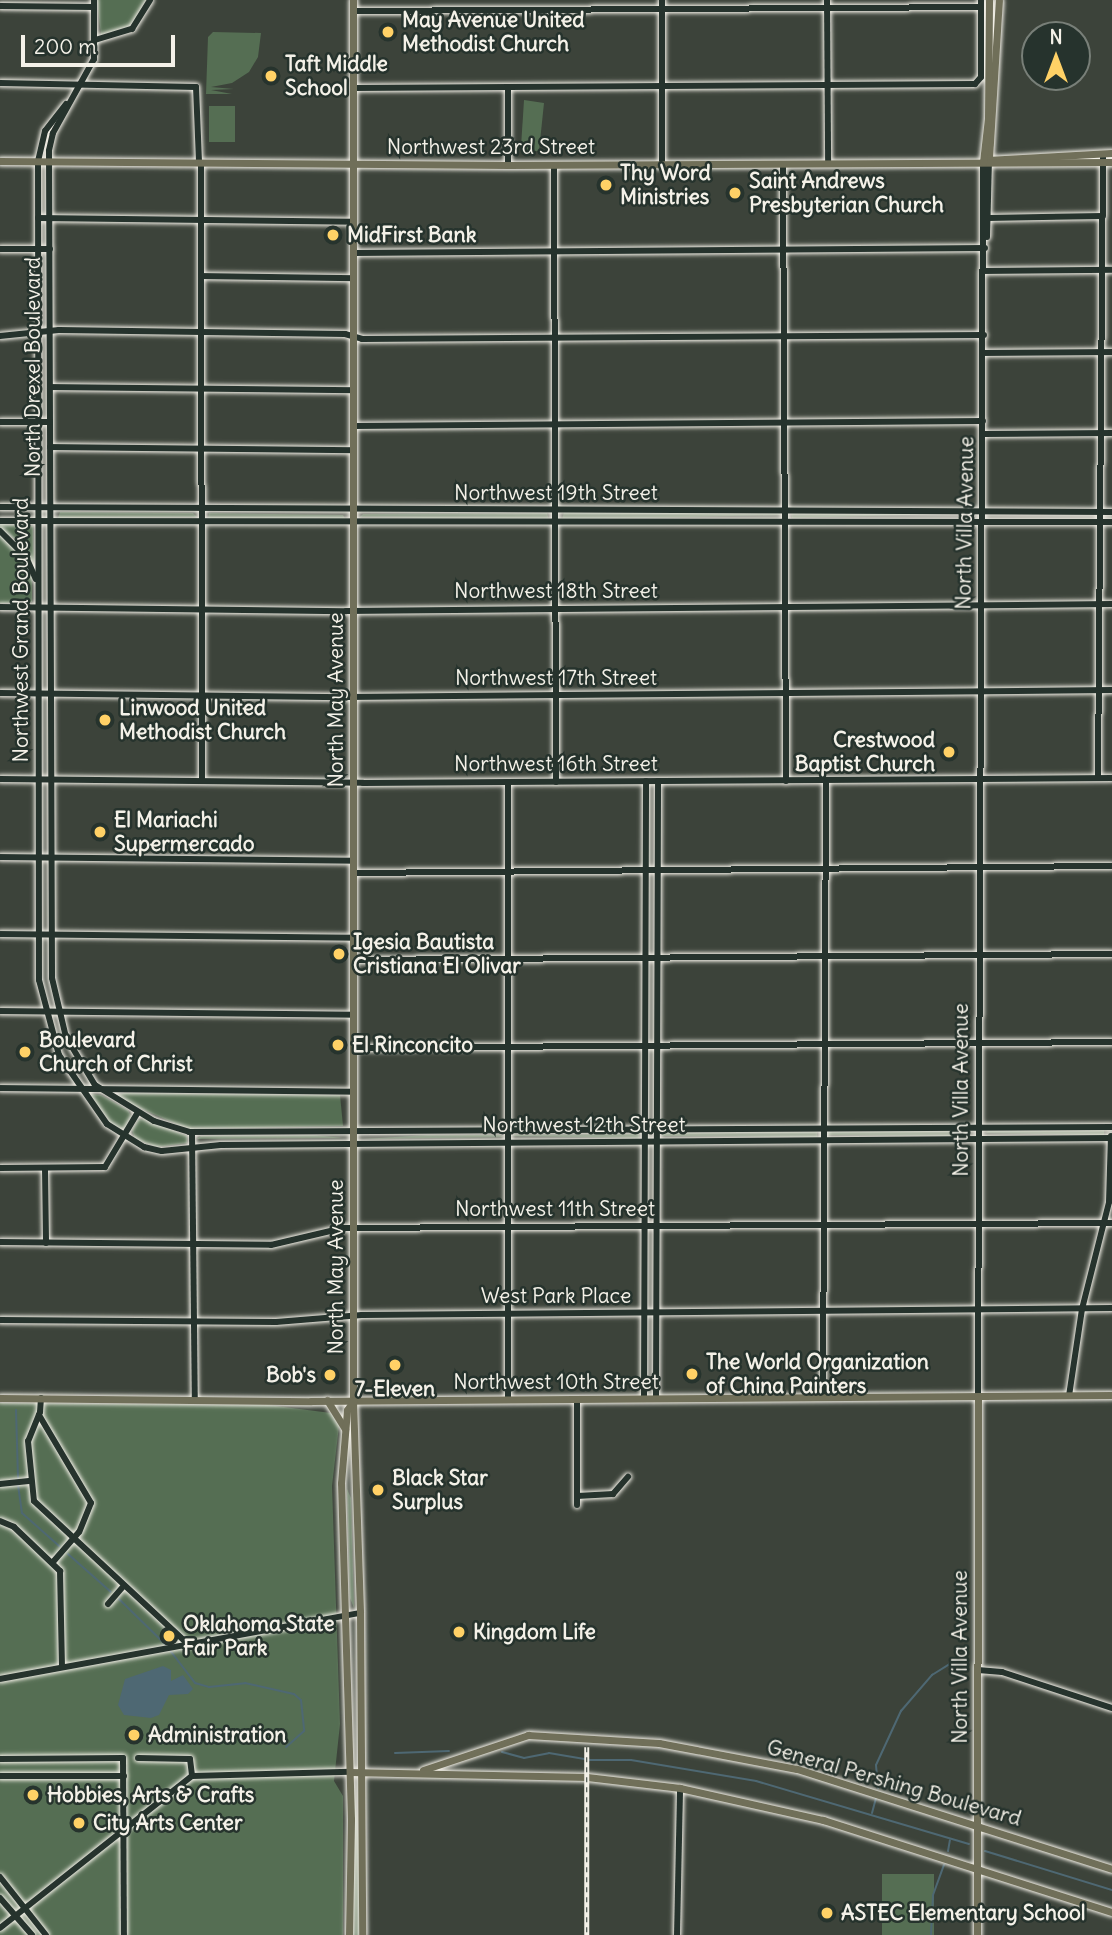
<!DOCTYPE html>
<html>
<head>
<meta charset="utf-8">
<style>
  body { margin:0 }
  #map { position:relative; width:1112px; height:1935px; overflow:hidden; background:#3c433a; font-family:Delius,sans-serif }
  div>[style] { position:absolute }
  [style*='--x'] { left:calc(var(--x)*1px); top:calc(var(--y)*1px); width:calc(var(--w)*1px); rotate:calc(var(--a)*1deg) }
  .green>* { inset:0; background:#556e53; transform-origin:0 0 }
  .water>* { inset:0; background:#4e6873 }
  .stream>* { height:2px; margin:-1px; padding:0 1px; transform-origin:1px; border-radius:1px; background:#4e6873 }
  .roads { filter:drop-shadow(0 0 2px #f4f1e8) drop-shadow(0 0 2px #f4f1e8) }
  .minor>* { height:6px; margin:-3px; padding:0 3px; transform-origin:3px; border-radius:3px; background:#26332d }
  .major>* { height:7px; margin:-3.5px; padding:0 3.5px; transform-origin:3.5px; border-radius:3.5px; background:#706f59 }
  .rail>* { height:4.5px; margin-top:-2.25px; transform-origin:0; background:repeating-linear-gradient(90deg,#26332d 0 5px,#f4f1e8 0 10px); box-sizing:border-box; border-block:2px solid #f4f1e8 }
  .dots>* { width:19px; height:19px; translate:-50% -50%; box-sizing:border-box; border:4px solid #26332d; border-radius:50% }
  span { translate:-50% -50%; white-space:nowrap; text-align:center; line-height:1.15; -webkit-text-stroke:5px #26332d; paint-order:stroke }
  .poi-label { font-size:21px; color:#f4f1e8; font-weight:700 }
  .left { translate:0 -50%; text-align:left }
  .right { translate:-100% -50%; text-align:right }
  .street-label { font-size:21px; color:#f4f1e8 }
  .north { position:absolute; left:1021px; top:21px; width:70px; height:70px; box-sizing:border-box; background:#26332d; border:2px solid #787f78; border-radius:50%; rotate:0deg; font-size:19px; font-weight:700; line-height:28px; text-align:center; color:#f4f1e8 }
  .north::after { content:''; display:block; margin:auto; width:24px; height:32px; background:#ffd166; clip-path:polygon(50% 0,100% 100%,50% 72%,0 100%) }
  .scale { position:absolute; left:21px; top:35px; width:154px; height:32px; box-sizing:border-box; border:4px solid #f4f1e8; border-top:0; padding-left:9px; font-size:21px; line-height:24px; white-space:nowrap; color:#f4f1e8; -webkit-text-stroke:5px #26332d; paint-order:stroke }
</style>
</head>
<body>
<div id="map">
  <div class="green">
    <div style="clip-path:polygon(97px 0,146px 0,131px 26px,101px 35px)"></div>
    <div style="clip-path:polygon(213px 32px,261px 33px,258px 57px,249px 72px,232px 83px,211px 87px,234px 89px,211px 90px,232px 94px,206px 94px,208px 37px)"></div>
    <div style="clip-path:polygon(524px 100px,544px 103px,539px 151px,524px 152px,521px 147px)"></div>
    <div style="left:209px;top:106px;width:26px;height:36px"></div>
    <div style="clip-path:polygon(60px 512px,193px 513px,197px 517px,58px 518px)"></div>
    <div style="clip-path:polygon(564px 512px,779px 513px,780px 515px,562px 520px)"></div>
    <div style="clip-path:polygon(791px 512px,978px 513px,792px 518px)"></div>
    <div style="clip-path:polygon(209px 513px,343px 515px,346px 520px,208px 519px)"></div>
    <div style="clip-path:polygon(547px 513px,549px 520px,360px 517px,363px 514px)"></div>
    <div style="clip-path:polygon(0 524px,33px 526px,34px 566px,17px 541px,0 528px)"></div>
    <div style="clip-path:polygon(0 535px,20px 552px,32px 574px,32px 602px,0 603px)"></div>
    <div style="clip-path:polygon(124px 1093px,340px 1095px,343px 1126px,188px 1129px,121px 1100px,118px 1095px)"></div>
    <div style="clip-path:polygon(90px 1094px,101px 1095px,128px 1110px,131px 1116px,126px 1128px,120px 1130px,112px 1125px)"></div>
    <div style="clip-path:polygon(145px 1119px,187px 1136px,187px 1143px,157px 1147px,135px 1139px,132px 1130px,138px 1120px)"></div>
    <div style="clip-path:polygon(1104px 1130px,1104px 1135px,986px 1133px,988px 1131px)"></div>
    <div style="clip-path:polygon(969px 1131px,970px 1136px,827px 1135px,829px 1132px)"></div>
    <div style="clip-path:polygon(817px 1132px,817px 1137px,661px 1136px,663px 1133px)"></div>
    <div style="clip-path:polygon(639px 1134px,639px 1138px,511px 1136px,514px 1135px)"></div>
    <div style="clip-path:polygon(314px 1135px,343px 1138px,197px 1139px,201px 1136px)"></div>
    <div style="clip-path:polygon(427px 1135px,500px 1135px,503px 1137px,363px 1139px)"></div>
    <div style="clip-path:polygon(0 1403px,268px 1405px,331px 1413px,339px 1426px,332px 1486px,340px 1724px,334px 1781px,343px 1796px,343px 1935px,0 1935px)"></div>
    <div style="clip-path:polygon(347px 1489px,351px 1498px,354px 1608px,350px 1598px)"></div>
    <div style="clip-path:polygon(354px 1786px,359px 1843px,359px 1935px,352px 1935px)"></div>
    <div style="left:882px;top:1874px;width:52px;height:61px"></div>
  </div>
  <div class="water">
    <div style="clip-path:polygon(163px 1666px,171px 1670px,171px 1681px,183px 1675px,193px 1689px,188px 1694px,169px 1695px,159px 1715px,151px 1718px,124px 1715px,118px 1705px,125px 1679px)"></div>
  </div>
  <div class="stream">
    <div style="--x:16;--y:1410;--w:69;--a:88.3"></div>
    <div style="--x:18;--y:1485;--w:28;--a:82"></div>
    <div style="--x:22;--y:1513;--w:50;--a:41.7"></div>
    <div style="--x:68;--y:1554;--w:57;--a:41.5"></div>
    <div style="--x:119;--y:1599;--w:66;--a:44.4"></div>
    <div style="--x:169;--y:1649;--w:43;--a:52.6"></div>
    <div style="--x:195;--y:1683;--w:15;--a:16"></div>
    <div style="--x:209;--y:1687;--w:36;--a:-6"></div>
    <div style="--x:245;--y:1683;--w:50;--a:12.7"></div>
    <div style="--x:294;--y:1694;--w:9;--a:41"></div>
    <div style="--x:301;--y:1700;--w:31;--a:84"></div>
    <div style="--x:304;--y:1731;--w:24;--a:138"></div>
    <div style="--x:502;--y:1752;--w:23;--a:15"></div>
    <div style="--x:524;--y:1758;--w:25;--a:-11"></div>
    <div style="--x:549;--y:1753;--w:42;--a:9.7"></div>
    <div style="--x:590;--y:1760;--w:41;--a:0"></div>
    <div style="--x:631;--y:1760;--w:127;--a:9.5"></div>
    <div style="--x:756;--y:1781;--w:222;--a:16.5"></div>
    <div style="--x:395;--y:1753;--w:54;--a:-2.1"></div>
    <div style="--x:878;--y:1788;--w:23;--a:-95"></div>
    <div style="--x:876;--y:1765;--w:60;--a:-65.2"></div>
    <div style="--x:901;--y:1711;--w:48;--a:-49.3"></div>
    <div style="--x:932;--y:1675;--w:22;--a:-32"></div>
    <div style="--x:951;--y:1663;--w:11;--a:0"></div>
    <div style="--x:872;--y:1813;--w:16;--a:-75"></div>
    <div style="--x:948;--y:1851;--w:11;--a:-80"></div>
    <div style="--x:985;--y:1851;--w:133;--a:17.1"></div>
    <div style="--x:931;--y:1935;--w:40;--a:-87.1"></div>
    <div style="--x:933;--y:1895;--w:32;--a:-70"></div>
  </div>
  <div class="roads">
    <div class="minor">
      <div style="--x:94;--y:0;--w:59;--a:90"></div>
      <div style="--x:94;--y:59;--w:85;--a:119"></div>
      <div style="--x:53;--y:133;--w:18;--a:103"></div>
      <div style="--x:49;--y:151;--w:827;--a:89.79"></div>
      <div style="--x:52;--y:978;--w:61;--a:76.7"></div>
      <div style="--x:66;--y:1037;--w:56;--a:58.9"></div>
      <div style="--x:95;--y:1085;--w:69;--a:31.4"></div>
      <div style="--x:154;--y:1121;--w:37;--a:17"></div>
      <div style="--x:189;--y:1132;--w:923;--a:-0.31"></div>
      <div style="--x:662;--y:0;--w:164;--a:90"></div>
      <div style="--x:827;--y:0;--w:163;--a:89.6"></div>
      <div style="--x:0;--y:6;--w:94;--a:0.6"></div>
      <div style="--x:353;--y:11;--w:628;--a:-0.36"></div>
      <div style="--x:95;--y:40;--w:39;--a:-17"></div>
      <div style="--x:132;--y:29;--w:34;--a:-58"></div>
      <div style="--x:0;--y:83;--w:196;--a:1.2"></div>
      <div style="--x:196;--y:87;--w:76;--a:87.7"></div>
      <div style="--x:508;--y:87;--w:78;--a:90"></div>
      <div style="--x:353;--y:88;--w:622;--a:-0.37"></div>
      <div style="--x:975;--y:84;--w:9;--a:-49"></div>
      <div style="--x:981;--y:77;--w:77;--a:-90"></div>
      <div style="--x:66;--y:104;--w:34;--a:128"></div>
      <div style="--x:45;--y:131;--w:32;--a:103"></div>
      <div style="--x:38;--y:162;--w:818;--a:89.93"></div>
      <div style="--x:39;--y:980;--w:78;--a:75.1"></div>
      <div style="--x:59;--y:1055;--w:84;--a:55.2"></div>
      <div style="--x:107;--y:1124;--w:44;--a:31.9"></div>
      <div style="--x:144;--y:1147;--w:18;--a:13"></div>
      <div style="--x:162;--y:1151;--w:59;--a:-5.8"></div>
      <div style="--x:221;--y:1145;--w:891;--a:-0.45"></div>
      <div style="--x:201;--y:163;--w:618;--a:89.91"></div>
      <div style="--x:783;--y:164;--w:617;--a:89.72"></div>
      <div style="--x:554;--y:165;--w:617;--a:89.81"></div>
      <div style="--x:38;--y:218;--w:316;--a:0.7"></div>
      <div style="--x:988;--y:218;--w:115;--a:-1"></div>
      <div style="--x:987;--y:237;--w:77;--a:-88.5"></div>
      <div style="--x:0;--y:249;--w:50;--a:0"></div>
      <div style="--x:354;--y:253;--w:631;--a:-0.45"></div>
      <div style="--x:985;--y:271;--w:127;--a:-0.5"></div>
      <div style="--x:202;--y:276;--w:152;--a:0.8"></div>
      <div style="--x:0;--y:336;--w:59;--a:-5.8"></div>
      <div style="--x:59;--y:330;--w:286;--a:0.8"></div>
      <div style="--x:345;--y:334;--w:18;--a:16"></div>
      <div style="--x:362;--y:339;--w:622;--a:-0.37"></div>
      <div style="--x:984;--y:353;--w:128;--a:-0.4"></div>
      <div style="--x:50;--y:387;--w:304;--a:0.6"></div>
      <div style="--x:0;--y:422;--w:50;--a:0"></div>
      <div style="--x:354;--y:426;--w:629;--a:-0.46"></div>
      <div style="--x:984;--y:434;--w:128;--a:-0.4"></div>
      <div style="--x:50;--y:447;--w:303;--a:0.6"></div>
      <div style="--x:0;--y:507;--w:1112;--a:0.26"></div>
      <div style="--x:0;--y:521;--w:1112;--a:0.05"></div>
      <div style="--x:0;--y:531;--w:37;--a:45"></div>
      <div style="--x:26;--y:557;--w:24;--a:66"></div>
      <div style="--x:0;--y:607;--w:346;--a:0.7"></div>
      <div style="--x:346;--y:611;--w:766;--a:-0.52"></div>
      <div style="--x:0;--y:693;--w:345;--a:0.7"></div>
      <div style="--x:345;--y:697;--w:767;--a:-0.52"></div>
      <div style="--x:1098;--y:778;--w:621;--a:-89.54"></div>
      <div style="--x:0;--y:779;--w:363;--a:0.6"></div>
      <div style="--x:363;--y:783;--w:749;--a:-0.38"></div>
      <div style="--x:508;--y:782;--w:618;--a:90"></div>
      <div style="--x:0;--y:857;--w:353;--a:0.6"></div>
      <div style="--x:353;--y:873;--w:759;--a:-0.53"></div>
      <div style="--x:0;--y:934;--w:353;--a:0.6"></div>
      <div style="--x:353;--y:960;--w:759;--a:-0.45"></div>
      <div style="--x:0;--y:1011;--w:353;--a:0.6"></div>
      <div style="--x:353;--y:1048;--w:759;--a:-0.45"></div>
      <div style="--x:0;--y:1088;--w:353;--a:0.6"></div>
      <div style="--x:192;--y:1132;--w:267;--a:89.4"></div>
      <div style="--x:0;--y:1168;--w:105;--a:-0.5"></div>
      <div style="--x:105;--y:1167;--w:64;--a:-59"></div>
      <div style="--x:45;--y:1169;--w:74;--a:89.2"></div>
      <div style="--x:0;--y:1242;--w:271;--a:0.6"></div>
      <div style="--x:271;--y:1245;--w:74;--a:-13.3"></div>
      <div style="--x:343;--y:1228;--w:769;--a:-0.37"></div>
      <div style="--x:0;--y:1320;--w:276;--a:0.4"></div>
      <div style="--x:276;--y:1322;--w:86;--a:-4.7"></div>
      <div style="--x:362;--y:1315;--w:750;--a:-0.53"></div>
      <div style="--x:978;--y:1396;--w:1234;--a:-89.77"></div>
      <div style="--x:1069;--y:1396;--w:88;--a:-81.5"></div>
      <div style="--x:1082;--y:1309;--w:110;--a:-75.8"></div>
      <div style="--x:1109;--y:1202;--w:66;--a:-88.3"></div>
      <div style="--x:823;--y:1397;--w:617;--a:-89.72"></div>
      <div style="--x:41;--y:1398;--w:14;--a:94"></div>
      <div style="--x:40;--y:1412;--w:31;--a:112"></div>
      <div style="--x:28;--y:1441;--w:60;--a:84.3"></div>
      <div style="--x:34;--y:1501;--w:210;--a:42.9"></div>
      <div style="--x:644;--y:1399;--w:618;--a:-89.81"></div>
      <div style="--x:656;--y:1399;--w:618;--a:-89.81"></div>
      <div style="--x:39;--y:1415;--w:102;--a:59.4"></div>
      <div style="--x:91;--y:1503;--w:31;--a:112"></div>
      <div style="--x:79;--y:1532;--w:40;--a:131"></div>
      <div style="--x:0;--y:1484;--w:29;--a:-6"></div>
      <div style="--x:577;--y:1496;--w:36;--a:-3"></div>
      <div style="--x:613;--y:1494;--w:23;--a:-49"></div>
      <div style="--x:577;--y:1505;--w:106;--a:-90"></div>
      <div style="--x:0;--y:1521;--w:15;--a:23"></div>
      <div style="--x:14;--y:1527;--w:64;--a:43.7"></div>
      <div style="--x:60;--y:1571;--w:96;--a:88.8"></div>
      <div style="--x:108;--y:1604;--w:23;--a:-49"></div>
      <div style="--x:978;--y:1670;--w:24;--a:5"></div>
      <div style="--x:1002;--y:1672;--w:116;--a:18.1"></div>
      <div style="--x:0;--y:1679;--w:366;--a:-10.4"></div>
      <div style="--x:138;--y:1758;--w:52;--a:1.1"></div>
      <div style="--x:190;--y:1759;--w:17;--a:83"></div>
      <div style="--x:0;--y:1759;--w:123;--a:-0.5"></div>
      <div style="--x:123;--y:1758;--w:177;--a:89.7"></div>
      <div style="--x:0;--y:1776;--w:124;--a:0"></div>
      <div style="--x:0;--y:1877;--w:74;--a:51.6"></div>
      <div style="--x:0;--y:1898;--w:49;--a:49.1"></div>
      <div style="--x:0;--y:1928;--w:245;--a:-38.4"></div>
      <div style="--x:192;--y:1776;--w:158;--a:-1.5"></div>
      <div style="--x:677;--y:1935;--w:147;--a:-88.8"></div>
    </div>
    <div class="major">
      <div style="--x:353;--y:0;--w:1400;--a:90"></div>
      <div style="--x:353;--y:1400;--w:213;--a:88.1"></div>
      <div style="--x:360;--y:1613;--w:322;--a:89.6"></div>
      <div style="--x:989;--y:158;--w:158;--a:-86.4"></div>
      <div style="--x:986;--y:160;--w:126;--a:-3.2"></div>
      <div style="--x:0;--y:161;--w:508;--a:0.45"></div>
      <div style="--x:508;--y:165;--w:604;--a:-0.28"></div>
      <div style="--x:983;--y:162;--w:44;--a:-83.5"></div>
      <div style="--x:988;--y:118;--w:118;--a:-89.5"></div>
      <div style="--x:0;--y:1398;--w:311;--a:0.6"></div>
      <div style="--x:311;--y:1401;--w:801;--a:-0.43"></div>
      <div style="--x:327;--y:1400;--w:34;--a:58"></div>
      <div style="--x:423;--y:1770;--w:111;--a:-18.4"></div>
      <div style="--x:528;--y:1735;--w:131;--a:3.5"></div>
      <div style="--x:659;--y:1743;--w:140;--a:10.7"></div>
      <div style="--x:797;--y:1769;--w:330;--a:17.6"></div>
      <div style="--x:350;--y:1772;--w:237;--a:1.2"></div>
      <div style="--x:587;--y:1777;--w:94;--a:6.7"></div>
      <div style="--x:680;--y:1788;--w:147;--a:12.6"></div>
      <div style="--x:823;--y:1820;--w:303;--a:17.7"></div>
      <div style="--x:349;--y:1935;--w:116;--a:-89"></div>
      <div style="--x:351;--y:1819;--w:336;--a:-91.7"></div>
      <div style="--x:341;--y:1483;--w:73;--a:-85.3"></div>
      <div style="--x:347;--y:1410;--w:11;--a:-56"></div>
      <div style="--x:977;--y:1935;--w:539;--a:-89.89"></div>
    </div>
  </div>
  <div class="rail">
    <div style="--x:587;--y:1747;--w:188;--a:90"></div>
  </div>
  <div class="dots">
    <div style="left:388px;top:32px;background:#ffd166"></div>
    <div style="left:271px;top:76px;background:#ffd166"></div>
    <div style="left:606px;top:185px;background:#ffd166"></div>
    <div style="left:735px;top:193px;background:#ffd166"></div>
    <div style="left:333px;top:235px;background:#ffd166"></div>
    <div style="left:105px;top:720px;background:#ffd166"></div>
    <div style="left:949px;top:752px;background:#ffd166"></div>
    <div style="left:100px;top:832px;background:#ffd166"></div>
    <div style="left:339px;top:954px;background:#ffd166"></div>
    <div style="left:338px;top:1045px;background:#ffd166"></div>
    <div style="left:25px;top:1052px;background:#ffd166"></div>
    <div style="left:395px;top:1365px;background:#ffd166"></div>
    <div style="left:692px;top:1374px;background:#ffd166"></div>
    <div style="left:330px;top:1375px;background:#ffd166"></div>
    <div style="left:378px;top:1490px;background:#ffd166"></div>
    <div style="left:459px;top:1632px;background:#ffd166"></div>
    <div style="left:169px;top:1636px;background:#ffd166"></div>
    <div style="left:134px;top:1735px;background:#ffd166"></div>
    <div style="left:33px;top:1795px;background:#ffd166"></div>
    <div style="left:79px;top:1823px;background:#ffd166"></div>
    <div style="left:827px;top:1913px;background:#ffd166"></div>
  </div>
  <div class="poi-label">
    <span class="left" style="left:402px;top:32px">May Avenue United<br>Methodist Church</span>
    <span class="left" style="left:285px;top:76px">Taft Middle<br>School</span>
    <span class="left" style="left:620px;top:185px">Thy Word<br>Ministries</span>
    <span class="left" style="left:749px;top:193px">Saint Andrews<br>Presbyterian Church</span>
    <span class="left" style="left:347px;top:235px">MidFirst Bank</span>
    <span class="left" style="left:119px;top:720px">Linwood United<br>Methodist Church</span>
    <span class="right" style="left:935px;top:752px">Crestwood<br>Baptist Church</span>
    <span class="left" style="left:114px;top:832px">El Mariachi<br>Supermercado</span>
    <span class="left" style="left:353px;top:954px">Igesia Bautista<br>Cristiana El Olivar</span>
    <span class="left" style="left:39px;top:1052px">Boulevard<br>Church of Christ</span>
    <span class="left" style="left:352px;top:1045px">El Rinconcito</span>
    <span class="left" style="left:706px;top:1374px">The World Organization<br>of China Painters</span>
    <span class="right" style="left:316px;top:1375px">Bob's</span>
    <span style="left:395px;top:1389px">7-Eleven</span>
    <span class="left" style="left:392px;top:1490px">Black Star<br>Surplus</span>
    <span class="left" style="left:183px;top:1636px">Oklahoma State<br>Fair Park</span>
    <span class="left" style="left:473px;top:1632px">Kingdom Life</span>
    <span class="left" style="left:148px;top:1735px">Administration</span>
    <span class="left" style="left:47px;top:1795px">Hobbies, Arts &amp; Crafts</span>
    <span class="left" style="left:93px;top:1823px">City Arts Center</span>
    <span class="left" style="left:841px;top:1913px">ASTEC Elementary School</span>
  </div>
  <div class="street-label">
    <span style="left:491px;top:147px">Northwest 23rd Street</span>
    <span style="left:33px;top:367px;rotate:-90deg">North Drexel Boulevard</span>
    <span style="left:556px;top:493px">Northwest 19th Street</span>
    <span style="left:965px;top:523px;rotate:-89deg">North Villa Avenue</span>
    <span style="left:556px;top:591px">Northwest 18th Street</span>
    <span style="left:21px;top:630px;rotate:-90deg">Northwest Grand Boulevard</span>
    <span style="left:556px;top:678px">Northwest 17th Street</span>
    <span style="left:336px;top:700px;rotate:-90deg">North May Avenue</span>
    <span style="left:556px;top:764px">Northwest 16th Street</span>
    <span style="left:961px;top:1090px;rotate:-90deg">North Villa Avenue</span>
    <span style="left:584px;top:1125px">Northwest 12th Street</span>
    <span style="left:555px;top:1209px">Northwest 11th Street</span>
    <span style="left:336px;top:1267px;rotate:-90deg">North May Avenue</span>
    <span style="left:556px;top:1296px">West Park Place</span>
    <span style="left:556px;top:1382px">Northwest 10th Street</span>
    <span style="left:960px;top:1657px;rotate:-90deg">North Villa Avenue</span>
    <span style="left:894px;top:1783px;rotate:16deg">General Pershing Boulevard</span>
  </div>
  <div class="north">N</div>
  <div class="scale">200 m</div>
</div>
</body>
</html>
